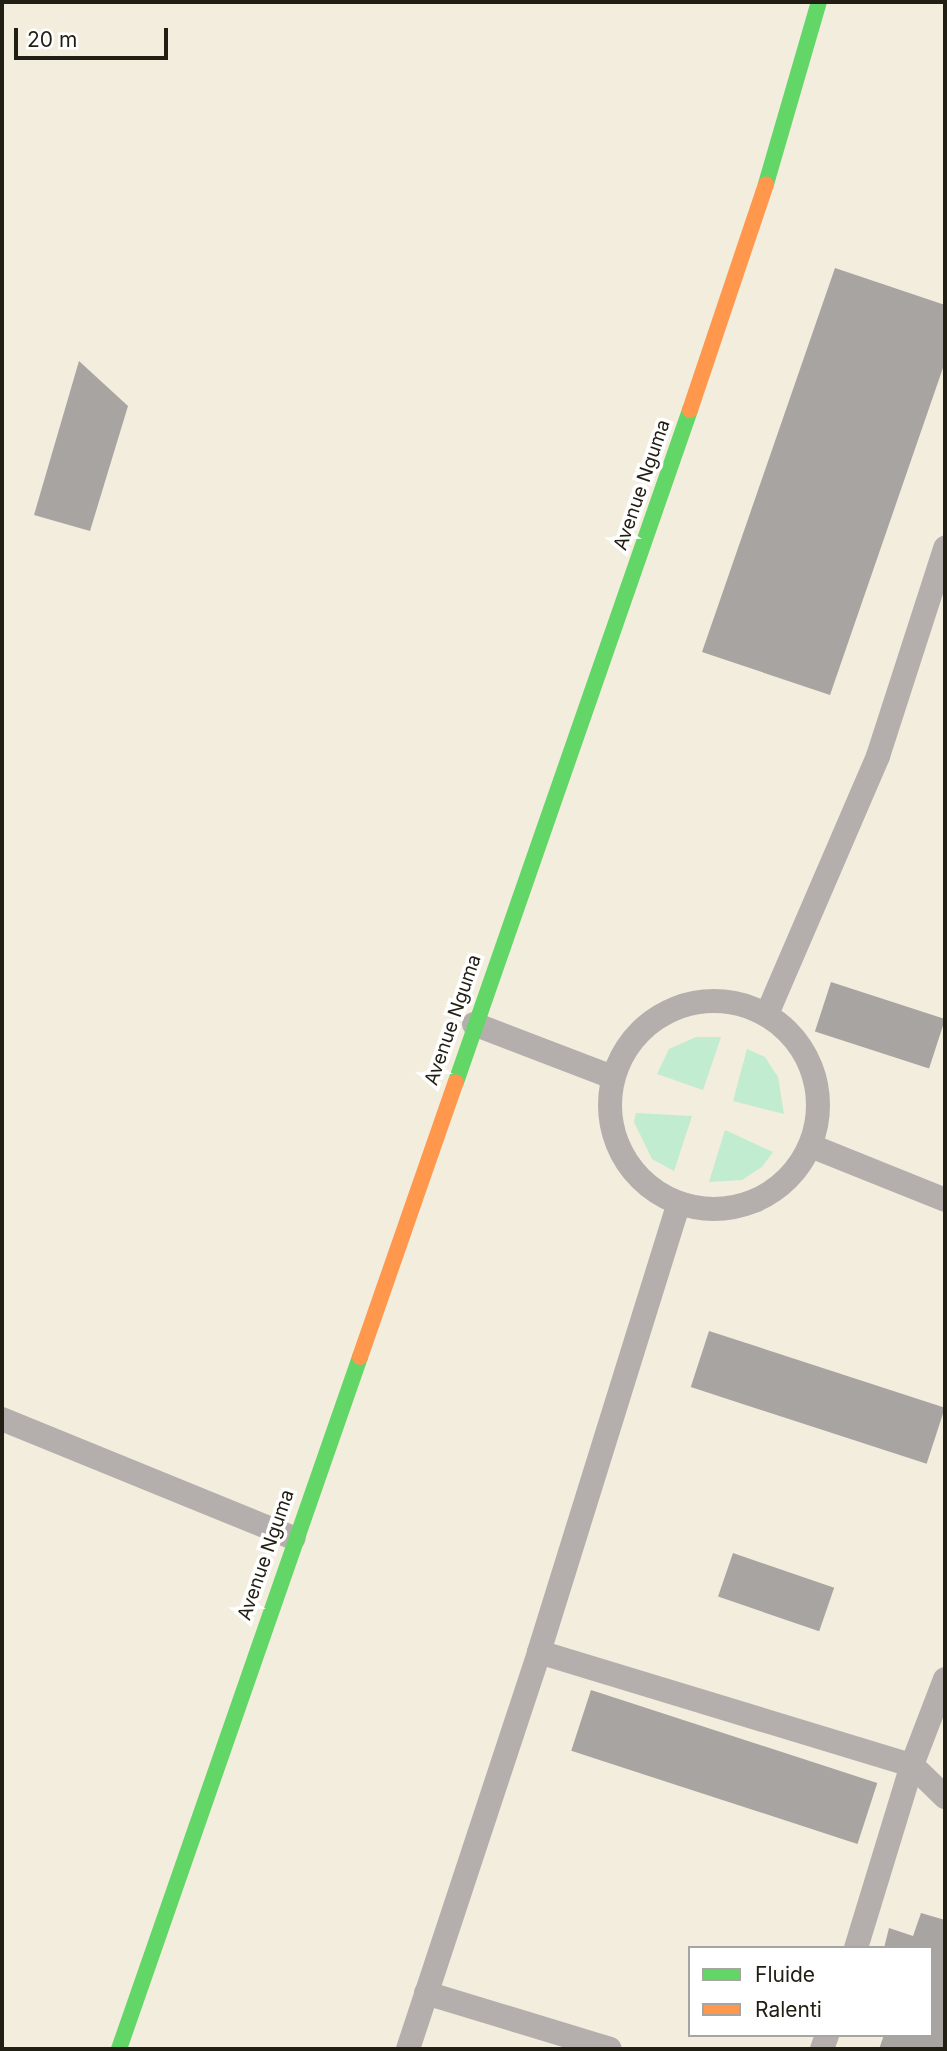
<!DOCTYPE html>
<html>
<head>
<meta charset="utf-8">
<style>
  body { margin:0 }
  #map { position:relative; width:947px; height:2051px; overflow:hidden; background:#f2eddd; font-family:Inter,sans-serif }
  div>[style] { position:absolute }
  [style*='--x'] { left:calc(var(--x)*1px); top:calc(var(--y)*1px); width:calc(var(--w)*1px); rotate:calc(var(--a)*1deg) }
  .green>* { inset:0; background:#c1ecd0 }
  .building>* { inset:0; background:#a8a4a2; transform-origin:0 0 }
  .lane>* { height:24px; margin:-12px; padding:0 12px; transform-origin:12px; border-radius:12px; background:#b4afad }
  .lane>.ring { margin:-12px; padding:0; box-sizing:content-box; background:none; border:24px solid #b4afad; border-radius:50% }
  .fast>* { height:16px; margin:-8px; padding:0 8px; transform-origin:8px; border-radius:8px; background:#63d668 }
  .slow>* { height:16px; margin:-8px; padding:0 8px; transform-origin:8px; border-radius:8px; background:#ff974d }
  span { translate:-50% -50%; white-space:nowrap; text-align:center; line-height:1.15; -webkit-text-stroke:7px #fff; paint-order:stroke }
  .street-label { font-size:19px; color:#211e13 }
  .frame { position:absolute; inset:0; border:4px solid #211e13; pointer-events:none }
  .legend { position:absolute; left:688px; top:1946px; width:245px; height:91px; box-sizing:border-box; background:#fff; border:2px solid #a6a5a1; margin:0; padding:9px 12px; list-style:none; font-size:21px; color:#211e13 }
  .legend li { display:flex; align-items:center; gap:14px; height:35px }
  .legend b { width:35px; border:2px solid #a6a5a1 }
  .scale { position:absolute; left:14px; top:28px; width:154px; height:32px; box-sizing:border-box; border:4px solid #211e13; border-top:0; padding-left:9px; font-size:21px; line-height:24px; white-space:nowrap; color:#211e13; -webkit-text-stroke:5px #fff; paint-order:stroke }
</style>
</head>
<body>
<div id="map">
  <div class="green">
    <div style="clip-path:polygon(696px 1037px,721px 1037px,703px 1090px,657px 1074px,669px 1049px)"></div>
    <div style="clip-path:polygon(747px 1049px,765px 1057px,778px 1077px,784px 1114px,733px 1101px)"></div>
    <div style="clip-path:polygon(636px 1113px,692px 1116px,674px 1171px,652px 1159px,634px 1122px)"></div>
    <div style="clip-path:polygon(725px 1130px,773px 1152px,762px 1167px,742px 1180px,709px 1182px)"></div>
  </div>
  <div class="building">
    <div style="clip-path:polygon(835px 268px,945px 305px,945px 362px,830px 695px,702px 652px)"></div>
    <div style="clip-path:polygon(79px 361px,128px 406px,90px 531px,34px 515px)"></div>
    <div style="left:831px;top:982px;width:120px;height:52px;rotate:18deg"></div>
    <div style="left:709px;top:1331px;width:248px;height:59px;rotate:18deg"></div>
    <div style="left:733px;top:1553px;width:107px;height:46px;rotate:19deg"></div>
    <div style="left:591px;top:1690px;width:301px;height:64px;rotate:18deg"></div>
    <div style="clip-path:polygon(921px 1913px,945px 1920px,945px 2049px,879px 2049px,884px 2035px,931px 2035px,931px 1948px,884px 1948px,889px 1928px,913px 1936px)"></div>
  </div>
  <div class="lane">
    <div class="ring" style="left:610px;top:1001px;width:184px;height:184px"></div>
    <div style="--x:767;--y:1014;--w:281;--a:-66.7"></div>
    <div style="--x:878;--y:756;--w:219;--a:-72.1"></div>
    <div style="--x:474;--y:1024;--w:148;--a:21"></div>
    <div style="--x:811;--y:1146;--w:144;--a:21.9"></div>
    <div style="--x:2;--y:1419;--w:315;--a:22.2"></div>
    <div style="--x:539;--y:1652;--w:390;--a:16.9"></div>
    <div style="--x:912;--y:1765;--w:46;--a:44.1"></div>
    <div style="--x:856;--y:1948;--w:191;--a:-73"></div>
    <div style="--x:912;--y:1765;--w:92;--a:-69"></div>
    <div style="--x:426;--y:1993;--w:192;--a:16.9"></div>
    <div style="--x:408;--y:2049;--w:418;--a:-71.7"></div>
    <div style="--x:539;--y:1652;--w:470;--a:-72.7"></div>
    <div style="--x:822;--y:2049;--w:15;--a:-70"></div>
  </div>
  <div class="fast">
    <div style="--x:766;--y:184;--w:190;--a:-73.8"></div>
    <div style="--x:456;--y:1082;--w:712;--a:-70.8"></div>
    <div style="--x:119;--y:2049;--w:733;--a:-70.8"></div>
  </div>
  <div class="slow">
    <div style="--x:690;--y:410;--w:238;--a:-71.4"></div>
    <div style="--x:360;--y:1357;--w:291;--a:-70.8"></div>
  </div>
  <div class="street-label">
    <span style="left:642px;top:485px;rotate:-71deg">Avenue Nguma</span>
    <span style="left:453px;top:1020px;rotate:-71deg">Avenue Nguma</span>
    <span style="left:266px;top:1555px;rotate:-71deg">Avenue Nguma</span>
  </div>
  <div class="frame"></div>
  <ul class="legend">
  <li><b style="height:9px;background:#63d668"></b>Fluide</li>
  <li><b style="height:9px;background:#ff974d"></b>Ralenti</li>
  </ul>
  <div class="scale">20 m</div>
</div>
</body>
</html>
